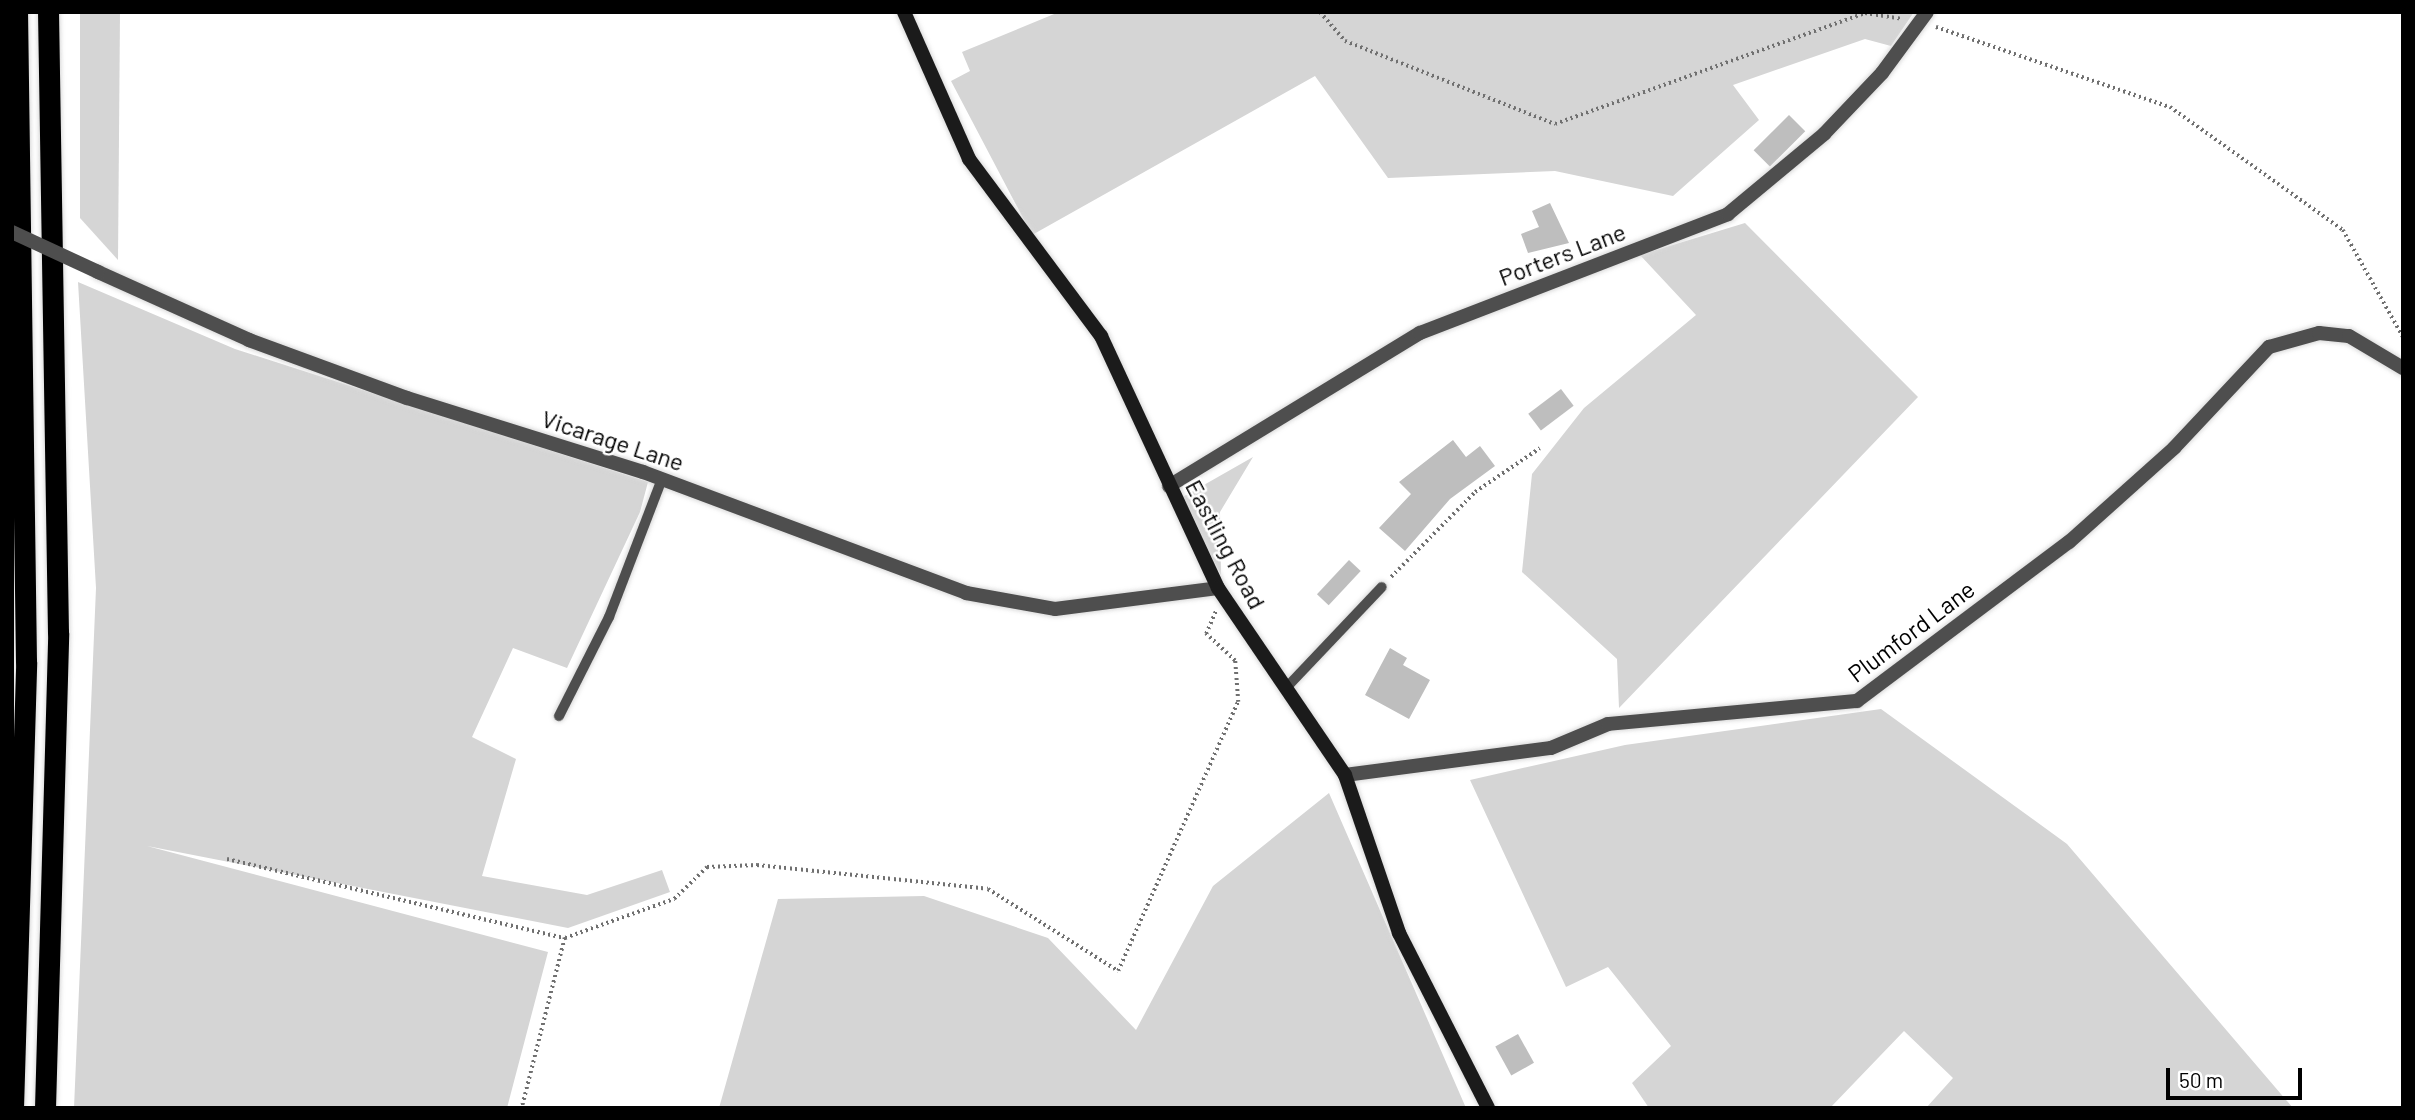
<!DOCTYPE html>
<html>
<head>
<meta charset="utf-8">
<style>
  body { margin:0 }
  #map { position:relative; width:2415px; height:1120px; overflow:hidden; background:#fff; font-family:Barlow,sans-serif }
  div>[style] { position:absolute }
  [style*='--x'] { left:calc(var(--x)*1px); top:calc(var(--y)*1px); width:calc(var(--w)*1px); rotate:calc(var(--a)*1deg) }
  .green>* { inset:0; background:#d5d5d5 }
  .building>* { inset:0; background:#bebebe; transform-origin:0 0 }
  .path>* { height:3.5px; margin-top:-1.75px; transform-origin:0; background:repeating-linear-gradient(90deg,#707070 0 2px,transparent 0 5.5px) }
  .roads { filter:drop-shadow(0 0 2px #dbdbdb) drop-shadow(0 0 2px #dbdbdb) }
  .lane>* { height:10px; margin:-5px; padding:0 5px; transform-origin:5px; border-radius:5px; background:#4e4e4e }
  .street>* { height:14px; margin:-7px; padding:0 7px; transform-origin:7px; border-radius:7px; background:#4e4e4e }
  .secondary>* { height:14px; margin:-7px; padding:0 7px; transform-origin:7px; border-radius:7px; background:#1b1b1b }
  .highway>* { height:21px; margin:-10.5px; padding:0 10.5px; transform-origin:10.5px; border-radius:10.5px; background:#000 }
  .street-bridge>* { height:14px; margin:-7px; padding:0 7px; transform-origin:7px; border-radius:7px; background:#4e4e4e }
  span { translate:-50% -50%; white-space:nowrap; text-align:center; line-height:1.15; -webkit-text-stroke:5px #fff; paint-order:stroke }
  .street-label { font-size:24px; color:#000 }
  .frame { position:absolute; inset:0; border:14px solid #000; pointer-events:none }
  .scale { position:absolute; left:2166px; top:1068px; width:136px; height:32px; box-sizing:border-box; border:4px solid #000; border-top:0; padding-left:9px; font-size:21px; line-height:24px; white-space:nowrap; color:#000; -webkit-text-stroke:5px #fff; paint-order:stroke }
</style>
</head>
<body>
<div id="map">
  <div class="green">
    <div style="clip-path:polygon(80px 12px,120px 12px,118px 260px,80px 218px)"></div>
    <div style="clip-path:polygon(1059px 12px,1914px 12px,1891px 46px,1865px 39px,1733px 85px,1759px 120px,1673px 196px,1555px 171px,1388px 178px,1315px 76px,1032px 235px,951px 81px,970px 71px,962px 52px)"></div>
    <div style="clip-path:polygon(1745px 223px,1918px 397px,1619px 708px,1617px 659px,1522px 572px,1532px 474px,1584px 408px,1696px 315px,1640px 255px)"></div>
    <div style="clip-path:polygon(78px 282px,235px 349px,648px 482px,640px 512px,567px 668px,513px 648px,472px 737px,516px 759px,482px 876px,587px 895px,662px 870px,670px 892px,568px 928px,147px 846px,548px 952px,507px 1108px,74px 1108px,96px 588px)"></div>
    <div style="clip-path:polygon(1253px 457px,1220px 512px,1221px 575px,1181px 498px)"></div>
    <div style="clip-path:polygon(1881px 709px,2067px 844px,2293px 1108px,1926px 1108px,1953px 1078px,1904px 1031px,1830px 1108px,1649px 1108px,1632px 1083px,1671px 1046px,1608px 967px,1566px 987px,1470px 780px,1625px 745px)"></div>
    <div style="clip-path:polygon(1329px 793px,1466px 1108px,719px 1108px,778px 899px,924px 896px,1048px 938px,1136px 1030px,1213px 886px)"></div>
  </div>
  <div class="building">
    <div style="left:1789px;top:115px;width:23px;height:50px;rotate:45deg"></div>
    <div style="clip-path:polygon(1550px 203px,1569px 243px,1528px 253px,1521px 234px,1539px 227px,1532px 211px)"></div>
    <div style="left:1561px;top:389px;width:21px;height:41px;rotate:53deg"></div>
    <div style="clip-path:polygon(1453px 440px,1466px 457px,1480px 446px,1495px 466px,1450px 499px,1405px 551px,1379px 528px,1411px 494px,1399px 482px)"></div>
    <div style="left:1349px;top:560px;width:16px;height:47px;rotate:43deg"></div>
    <div style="clip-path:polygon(1390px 648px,1407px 658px,1403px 665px,1430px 680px,1409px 719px,1365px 695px)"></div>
    <div style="left:1518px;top:1034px;width:33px;height:26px;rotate:61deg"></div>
  </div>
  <div class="path">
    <div style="--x:1320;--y:12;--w:38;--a:49"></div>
    <div style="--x:1345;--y:41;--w:226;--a:21.6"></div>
    <div style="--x:1555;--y:124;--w:329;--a:-19.7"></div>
    <div style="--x:1865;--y:13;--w:36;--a:9"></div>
    <div style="--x:1936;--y:27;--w:247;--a:18.9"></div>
    <div style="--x:2170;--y:107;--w:212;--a:35.4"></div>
    <div style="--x:2343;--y:230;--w:123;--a:60.7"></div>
    <div style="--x:1391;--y:577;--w:120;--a:-45.3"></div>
    <div style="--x:1475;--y:492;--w:78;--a:-34.1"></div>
    <div style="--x:227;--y:859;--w:347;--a:13.2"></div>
    <div style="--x:565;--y:938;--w:175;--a:104.2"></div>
    <div style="--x:565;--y:938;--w:116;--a:-19.7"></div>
    <div style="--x:674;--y:899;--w:46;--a:-44.1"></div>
    <div style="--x:707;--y:867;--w:50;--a:-2.3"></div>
    <div style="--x:757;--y:865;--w:232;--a:5.9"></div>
    <div style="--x:988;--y:889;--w:154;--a:32.2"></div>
    <div style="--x:1118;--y:971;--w:295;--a:-66"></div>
    <div style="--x:1238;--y:702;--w:41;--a:-94.2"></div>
    <div style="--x:1235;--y:661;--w:40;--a:-137"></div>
    <div style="--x:1206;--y:634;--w:26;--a:-67"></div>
  </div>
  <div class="roads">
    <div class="lane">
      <div style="--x:1286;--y:688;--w:139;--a:-46.5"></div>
      <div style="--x:559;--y:716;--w:111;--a:-63.2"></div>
      <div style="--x:609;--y:617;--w:148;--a:-69"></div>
    </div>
    <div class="street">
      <div style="--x:98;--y:272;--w:166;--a:24.2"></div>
      <div style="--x:249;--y:340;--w:168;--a:20.2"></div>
      <div style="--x:407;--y:398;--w:247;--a:17.4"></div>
      <div style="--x:643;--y:472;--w:345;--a:20.5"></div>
      <div style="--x:966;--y:593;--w:90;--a:10.2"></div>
      <div style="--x:1055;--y:609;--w:164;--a:-7.3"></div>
      <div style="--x:1169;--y:486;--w:294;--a:-31.4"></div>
      <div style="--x:1420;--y:333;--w:330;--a:-21.1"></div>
      <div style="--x:1728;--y:214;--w:125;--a:-39.8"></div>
      <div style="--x:1824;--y:134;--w:84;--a:-46.4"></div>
      <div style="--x:1882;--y:73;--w:76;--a:-53.6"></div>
      <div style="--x:1345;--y:775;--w:208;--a:-7.5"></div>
      <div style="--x:1551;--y:748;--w:62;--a:-22.8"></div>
      <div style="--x:1608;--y:724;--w:250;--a:-5.3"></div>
      <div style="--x:1857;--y:701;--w:265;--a:-36.9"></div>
      <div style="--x:2069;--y:542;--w:141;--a:-41.8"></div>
      <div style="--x:2174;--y:448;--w:139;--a:-46.8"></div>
      <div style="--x:2269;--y:347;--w:52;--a:-15.6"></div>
      <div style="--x:2319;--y:333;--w:30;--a:6"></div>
      <div style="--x:2349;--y:336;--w:63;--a:30.7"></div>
    </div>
    <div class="secondary">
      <div style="--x:904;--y:12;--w:161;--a:66.1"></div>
      <div style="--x:969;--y:159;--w:221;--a:53.3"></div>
      <div style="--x:1101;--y:336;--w:278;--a:65.1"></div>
      <div style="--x:1218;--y:588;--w:226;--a:55.8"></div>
      <div style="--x:1345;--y:775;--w:167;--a:71.1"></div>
      <div style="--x:1399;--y:933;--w:196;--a:63"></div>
    </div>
    <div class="highway">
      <div style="--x:13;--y:1108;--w:446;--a:-88.3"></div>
      <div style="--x:26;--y:662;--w:650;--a:-90.79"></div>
      <div style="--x:45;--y:1108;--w:475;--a:-88.4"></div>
      <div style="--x:58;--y:633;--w:621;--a:-90.92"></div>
    </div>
  </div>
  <div class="street-bridge">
    <div style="--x:12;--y:232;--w:95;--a:24.9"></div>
  </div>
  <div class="street-label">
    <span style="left:1562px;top:254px;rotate:-21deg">Porters Lane</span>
    <span style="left:613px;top:440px;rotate:18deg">Vicarage Lane</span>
    <span style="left:1226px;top:544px;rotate:62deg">Eastling Road</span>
    <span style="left:1911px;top:631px;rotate:-37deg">Plumford Lane</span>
  </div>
  <div class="frame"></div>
  <div class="scale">50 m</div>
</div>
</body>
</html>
